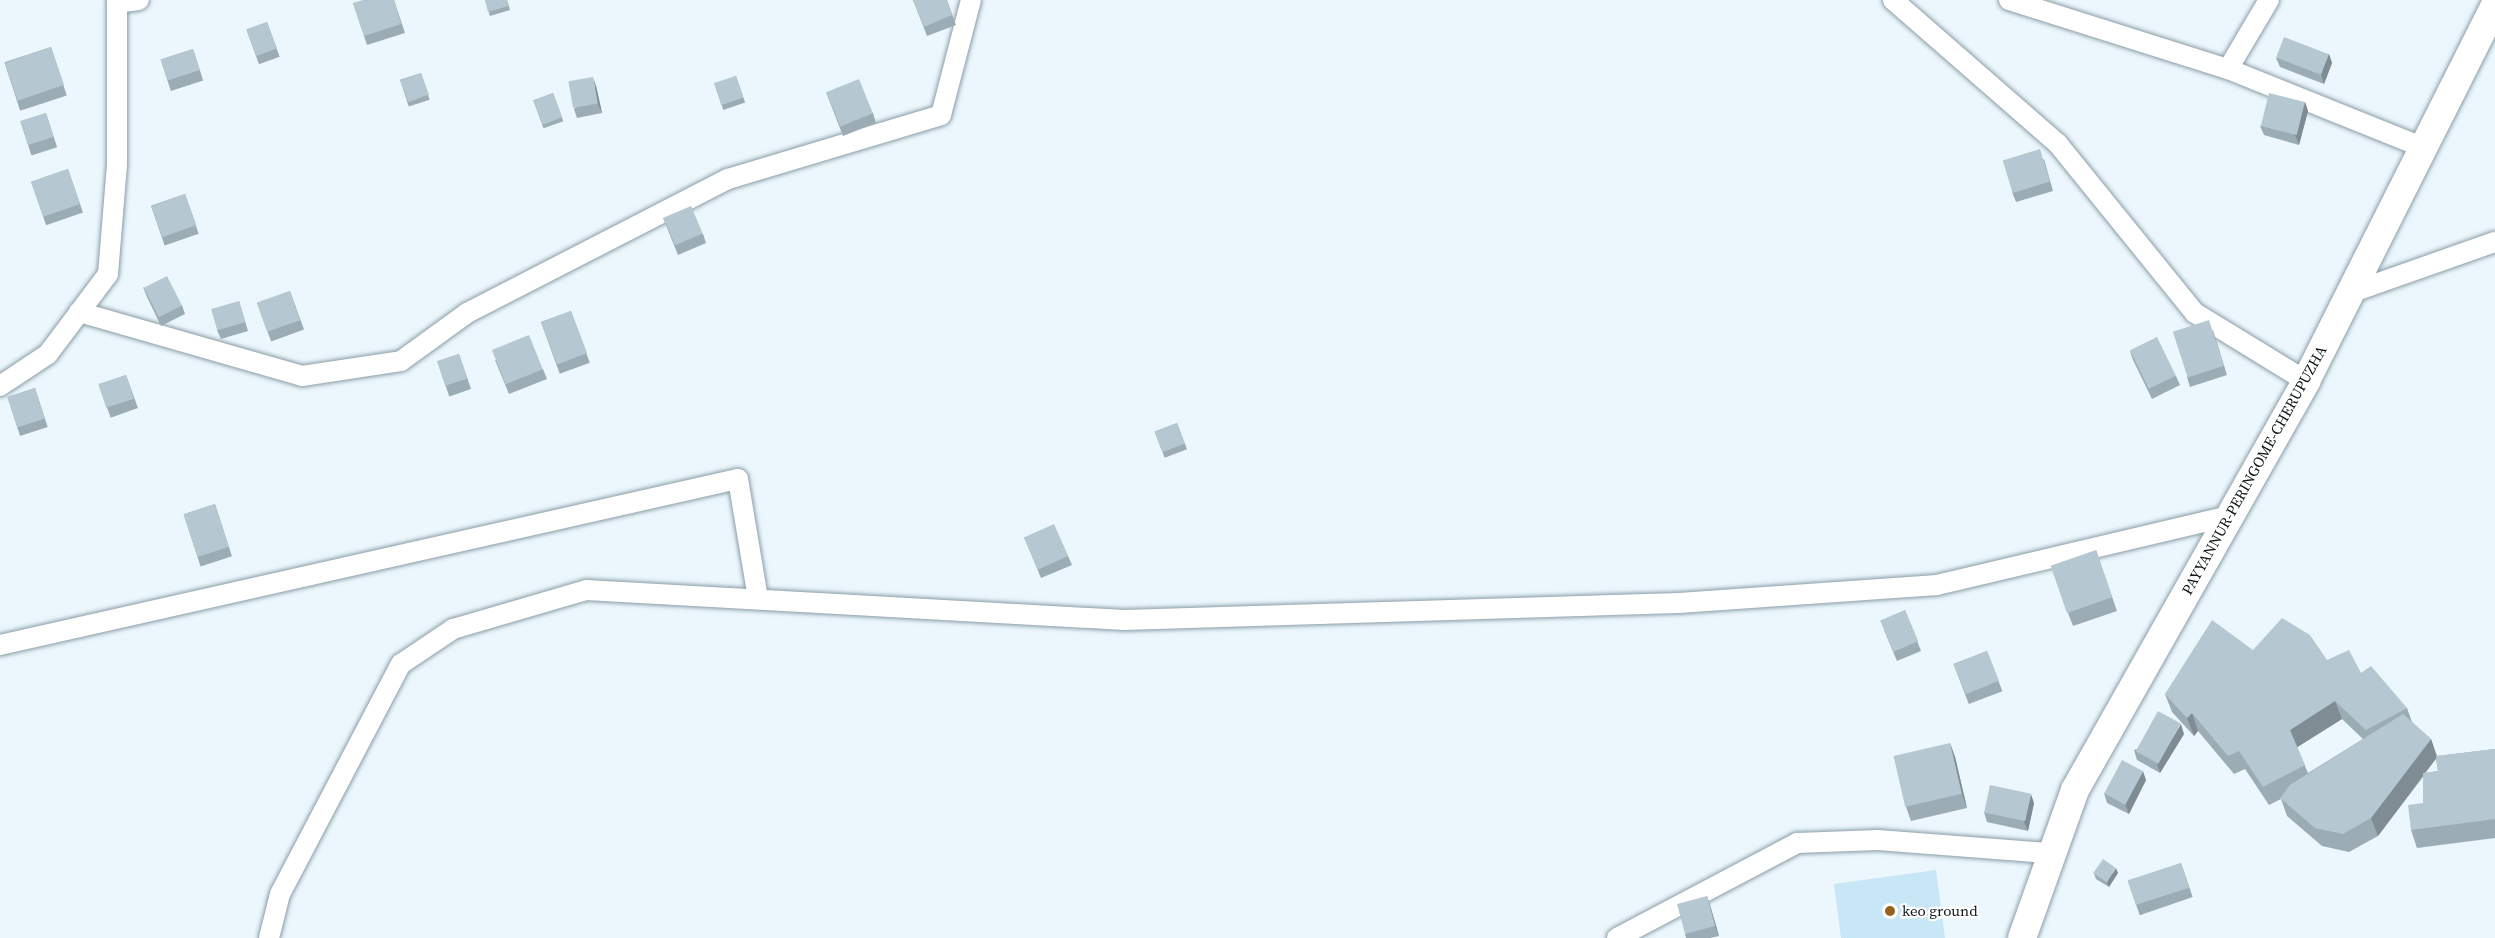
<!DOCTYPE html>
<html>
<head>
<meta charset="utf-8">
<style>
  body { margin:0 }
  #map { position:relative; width:2495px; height:938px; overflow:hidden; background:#ebf7fd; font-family:"Source Serif 4",serif }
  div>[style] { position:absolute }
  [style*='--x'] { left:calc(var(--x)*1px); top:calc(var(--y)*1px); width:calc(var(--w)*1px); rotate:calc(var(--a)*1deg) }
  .green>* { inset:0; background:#c7e6f6 }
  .roads { filter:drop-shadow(0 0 2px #8b9da6) drop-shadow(0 0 2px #8b9da6) }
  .minor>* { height:20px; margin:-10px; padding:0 10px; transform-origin:10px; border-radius:10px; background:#fff }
  .secondary>* { height:28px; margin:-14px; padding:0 14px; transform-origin:14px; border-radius:14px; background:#fff }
  .wall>* { inset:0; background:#9cacb5; transform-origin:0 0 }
  .shaded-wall>* { inset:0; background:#7f8c93 }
  .building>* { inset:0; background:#b5c8d2; transform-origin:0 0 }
  .dots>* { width:16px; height:16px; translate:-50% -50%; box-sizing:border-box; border:3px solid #fff; border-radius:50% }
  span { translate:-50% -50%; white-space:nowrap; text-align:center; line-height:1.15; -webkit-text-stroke:4.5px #fff; paint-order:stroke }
  .street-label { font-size:15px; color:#10171a }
  .poi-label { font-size:15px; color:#10171a }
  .left { translate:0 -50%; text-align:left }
</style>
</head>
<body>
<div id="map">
  <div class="green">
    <div style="clip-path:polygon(1936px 870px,1945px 938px,1841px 938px,1834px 884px)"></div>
  </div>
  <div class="roads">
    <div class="minor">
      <div style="--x:1893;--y:0;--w:219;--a:41.1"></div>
      <div style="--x:2058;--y:144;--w:218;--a:51"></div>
      <div style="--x:2195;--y:313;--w:130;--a:31.5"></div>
      <div style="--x:2009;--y:0;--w:230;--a:17.5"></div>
      <div style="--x:2228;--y:69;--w:209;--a:21.9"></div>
      <div style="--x:117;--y:3;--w:22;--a:-8"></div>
      <div style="--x:2228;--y:69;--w:80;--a:-59.3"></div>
      <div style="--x:2347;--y:294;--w:157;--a:-19.4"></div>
      <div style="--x:79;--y:312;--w:232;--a:16"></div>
      <div style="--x:302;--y:376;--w:100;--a:-8.6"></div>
      <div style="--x:401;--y:361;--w:82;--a:-36"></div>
      <div style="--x:467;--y:313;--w:293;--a:-27.2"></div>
      <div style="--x:728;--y:179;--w:222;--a:-16.7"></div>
      <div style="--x:941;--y:115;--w:119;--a:-75.4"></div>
      <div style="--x:0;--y:386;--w:58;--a:-33.7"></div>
      <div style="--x:48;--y:354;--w:100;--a:-53.1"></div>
      <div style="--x:108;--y:274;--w:109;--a:-85.3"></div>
      <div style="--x:117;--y:165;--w:165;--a:-90"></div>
      <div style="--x:0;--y:645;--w:756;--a:-12.68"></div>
      <div style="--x:738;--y:479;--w:121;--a:80.5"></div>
      <div style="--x:269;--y:938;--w:45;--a:-76"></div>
      <div style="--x:280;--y:894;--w:260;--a:-62.3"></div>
      <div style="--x:401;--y:664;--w:63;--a:-33.9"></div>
      <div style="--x:453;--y:629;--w:139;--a:-16.3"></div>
      <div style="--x:586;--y:590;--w:539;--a:3.19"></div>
      <div style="--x:1124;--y:620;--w:555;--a:-1.75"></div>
      <div style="--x:1679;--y:603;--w:259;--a:-4"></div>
      <div style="--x:1937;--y:585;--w:301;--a:-13.3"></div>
      <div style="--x:1617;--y:938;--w:204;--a:-27.8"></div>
      <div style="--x:1797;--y:843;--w:81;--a:-2.1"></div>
      <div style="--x:1878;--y:840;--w:170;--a:4.4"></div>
    </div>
    <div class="secondary">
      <div style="--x:2022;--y:938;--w:157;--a:-70.3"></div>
      <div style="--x:2075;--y:790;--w:470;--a:-60.5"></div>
      <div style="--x:2306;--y:381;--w:420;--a:-63.3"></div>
    </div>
  </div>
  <div class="wall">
    <div style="clip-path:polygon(394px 0,405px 33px,367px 45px,353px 3px)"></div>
    <div style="clip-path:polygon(485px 0,507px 0,510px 10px,490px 16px)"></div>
    <div style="clip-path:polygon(913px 0,947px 0,956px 25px,927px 36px)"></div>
    <div style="left:267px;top:22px;width:37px;height:22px;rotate:70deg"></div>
    <div style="left:51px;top:47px;width:51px;height:49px;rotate:72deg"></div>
    <div style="left:193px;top:49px;width:33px;height:34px;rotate:72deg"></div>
    <div style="clip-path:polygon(2329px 54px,2332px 63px,2324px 84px,2280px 67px,2276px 58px)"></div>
    <div style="left:421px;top:73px;width:28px;height:22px;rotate:72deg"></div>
    <div style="left:736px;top:76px;width:28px;height:23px;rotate:71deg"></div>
    <div style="clip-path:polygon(596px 86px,602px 113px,577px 118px,574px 109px)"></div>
    <div style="clip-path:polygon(826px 92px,873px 113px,876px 123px,843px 136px)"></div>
    <div style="left:553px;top:93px;width:30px;height:21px;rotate:70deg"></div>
    <div style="clip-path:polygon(2305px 102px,2308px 111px,2299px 145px,2264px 135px,2260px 126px)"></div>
    <div style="left:46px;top:113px;width:36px;height:27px;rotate:72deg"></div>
    <div style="clip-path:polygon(2044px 159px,2053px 191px,2016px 202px,2012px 192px)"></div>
    <div style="left:68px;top:169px;width:46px;height:39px;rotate:71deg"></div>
    <div style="left:185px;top:194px;width:42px;height:36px;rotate:71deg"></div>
    <div style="clip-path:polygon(663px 218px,703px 234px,706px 243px,678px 255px)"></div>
    <div style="clip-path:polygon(143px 287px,182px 305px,185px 314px,161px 326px,147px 297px)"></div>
    <div style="left:290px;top:291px;width:41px;height:35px;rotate:70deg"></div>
    <div style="clip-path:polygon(239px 301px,248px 331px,221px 339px,217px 330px)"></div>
    <div style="left:571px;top:311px;width:55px;height:32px;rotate:70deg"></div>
    <div style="clip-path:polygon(2213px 330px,2227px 375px,2190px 387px,2187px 377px)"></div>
    <div style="clip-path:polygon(2130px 351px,2176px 376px,2180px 385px,2152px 399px,2133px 360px)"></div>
    <div style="left:459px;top:354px;width:37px;height:23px;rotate:71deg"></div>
    <div style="clip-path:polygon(495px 360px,543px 369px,547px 379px,509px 394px)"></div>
    <div style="left:126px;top:375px;width:35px;height:29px;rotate:70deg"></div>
    <div style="left:35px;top:388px;width:41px;height:29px;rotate:72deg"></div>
    <div style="left:1177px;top:423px;width:28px;height:24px;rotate:69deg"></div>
    <div style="left:215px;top:504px;width:55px;height:33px;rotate:72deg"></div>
    <div style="clip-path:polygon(1024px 537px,1068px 556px,1072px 565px,1041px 578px)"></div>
    <div style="clip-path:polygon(2096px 550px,2117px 611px,2073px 626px,2068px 613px)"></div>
    <div style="clip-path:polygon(1905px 610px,1921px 651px,1897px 661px,1884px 630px)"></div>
    <div style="clip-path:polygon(evenodd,2253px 650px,2327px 660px,2361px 673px,2407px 708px,2412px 722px,2431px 739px,2437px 756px,2495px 749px,2495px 838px,2417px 848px,2411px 830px,2423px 803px,2423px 777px,2378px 836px,2349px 852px,2322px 846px,2287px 816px,2281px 799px,2269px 805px,2245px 769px,2234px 774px,2198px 731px,2194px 736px,2172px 712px,2165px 694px,2253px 650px,2342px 719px,2363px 739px,2308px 773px,2297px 747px,2342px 719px,2253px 650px,2436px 759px,2438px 771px,2425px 773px,2436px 759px)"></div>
    <div style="left:1987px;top:651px;width:43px;height:36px;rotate:69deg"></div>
    <div style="clip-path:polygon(2184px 734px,2160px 773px,2137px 760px,2134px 750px)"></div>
    <div style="clip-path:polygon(1950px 743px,1955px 757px,1967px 808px,1911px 821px,1906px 807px)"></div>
    <div style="clip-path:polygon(2146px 780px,2129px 814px,2107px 803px,2104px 793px)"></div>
    <div style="clip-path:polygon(2034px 803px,2028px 831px,1987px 822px,1984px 812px)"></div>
    <div style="left:2181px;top:863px;width:36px;height:56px;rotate:71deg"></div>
    <div style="clip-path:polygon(2118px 873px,2109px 887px,2096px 879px,2094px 874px)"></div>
    <div style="clip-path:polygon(1707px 896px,1719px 936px,1710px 938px,1686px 938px,1685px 934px)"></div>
  </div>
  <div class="shaded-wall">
    <div style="clip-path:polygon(2329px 54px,2332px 63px,2324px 84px,2321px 74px)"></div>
    <div style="clip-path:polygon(593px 77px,596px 86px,602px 113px,598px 104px)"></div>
    <div style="clip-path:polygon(2305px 102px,2308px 111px,2299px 145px,2295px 135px)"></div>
    <div style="clip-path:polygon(2335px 701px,2342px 719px,2296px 748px,2290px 730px)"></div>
    <div style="clip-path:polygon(2192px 713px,2198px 731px,2194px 736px,2187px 718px)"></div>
    <div style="clip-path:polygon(2181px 724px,2184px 734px,2160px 773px,2157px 764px)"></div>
    <div style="clip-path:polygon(2431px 739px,2437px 757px,2378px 836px,2371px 818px)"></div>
    <div style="clip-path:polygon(1950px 743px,1955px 757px,1967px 808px,1962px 794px)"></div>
    <div style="clip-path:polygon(2143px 771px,2146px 780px,2129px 814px,2125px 804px)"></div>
    <div style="clip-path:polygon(2031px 794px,2034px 803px,2028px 831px,2024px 822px)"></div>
    <div style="clip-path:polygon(2116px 868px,2118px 873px,2109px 887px,2107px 883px)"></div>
    <div style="clip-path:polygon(1707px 896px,1710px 905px,1719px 936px,1715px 926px)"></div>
  </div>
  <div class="building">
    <div style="clip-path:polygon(363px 0,394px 0,401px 24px,364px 36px,353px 3px)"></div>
    <div style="clip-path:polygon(485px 0,507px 0,508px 6px,488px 12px)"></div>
    <div style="clip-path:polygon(913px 0,947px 0,952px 15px,924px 27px)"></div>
    <div style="left:267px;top:22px;width:28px;height:22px;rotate:69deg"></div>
    <div style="left:2284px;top:37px;width:48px;height:22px;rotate:21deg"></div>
    <div style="left:51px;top:47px;width:40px;height:49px;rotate:71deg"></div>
    <div style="left:193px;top:49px;width:22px;height:34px;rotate:72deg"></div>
    <div style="left:421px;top:73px;width:23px;height:22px;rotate:70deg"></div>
    <div style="left:736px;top:76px;width:23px;height:23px;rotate:72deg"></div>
    <div style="left:593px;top:77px;width:27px;height:25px;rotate:80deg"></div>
    <div style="left:859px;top:79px;width:37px;height:35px;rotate:68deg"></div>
    <div style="left:553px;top:93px;width:26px;height:21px;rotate:69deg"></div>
    <div style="left:2269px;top:93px;width:37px;height:34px;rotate:14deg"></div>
    <div style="left:46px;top:113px;width:25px;height:27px;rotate:72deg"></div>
    <div style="left:2040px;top:149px;width:34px;height:39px;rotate:73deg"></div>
    <div style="left:68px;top:169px;width:37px;height:39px;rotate:71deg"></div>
    <div style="left:185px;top:194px;width:33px;height:36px;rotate:70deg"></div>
    <div style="left:691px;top:206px;width:30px;height:30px;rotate:67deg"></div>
    <div style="left:167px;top:276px;width:33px;height:26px;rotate:63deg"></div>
    <div style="left:290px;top:291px;width:31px;height:35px;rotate:71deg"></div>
    <div style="left:239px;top:301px;width:22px;height:29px;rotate:74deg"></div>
    <div style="left:571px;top:311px;width:45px;height:32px;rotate:69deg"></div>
    <div style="left:2209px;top:320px;width:48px;height:38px;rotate:72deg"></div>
    <div style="left:529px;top:335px;width:37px;height:40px;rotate:68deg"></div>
    <div style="left:2157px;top:337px;width:43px;height:30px;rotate:64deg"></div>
    <div style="left:459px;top:354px;width:26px;height:23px;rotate:72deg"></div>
    <div style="left:126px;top:375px;width:25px;height:29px;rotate:72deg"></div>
    <div style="left:35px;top:388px;width:32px;height:29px;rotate:72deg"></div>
    <div style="left:1177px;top:423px;width:22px;height:24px;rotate:69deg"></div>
    <div style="left:215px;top:504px;width:45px;height:33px;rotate:72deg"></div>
    <div style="left:1054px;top:524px;width:35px;height:33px;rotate:66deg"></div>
    <div style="left:2096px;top:550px;width:50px;height:48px;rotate:71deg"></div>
    <div style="left:1905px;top:610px;width:34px;height:27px;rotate:67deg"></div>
    <div style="clip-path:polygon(2282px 618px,2310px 635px,2327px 660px,2349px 650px,2361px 673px,2371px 666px,2407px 708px,2366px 730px,2335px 701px,2290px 730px,2305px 765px,2263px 787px,2239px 751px,2228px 756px,2192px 713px,2187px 718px,2165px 694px,2212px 620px,2253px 650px)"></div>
    <div style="left:1987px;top:651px;width:32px;height:36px;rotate:68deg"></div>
    <div style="left:2158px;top:711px;width:26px;height:46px;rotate:29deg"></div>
    <div style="clip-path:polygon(2403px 714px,2431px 739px,2371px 818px,2343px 834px,2315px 828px,2280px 798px,2290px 785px)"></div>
    <div style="left:1950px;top:743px;width:52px;height:58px;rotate:77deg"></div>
    <div style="clip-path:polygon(2495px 749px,2495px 819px,2411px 830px,2408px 805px,2423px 803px,2423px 773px,2438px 771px,2436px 756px)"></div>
    <div style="left:2122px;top:760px;width:24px;height:38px;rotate:28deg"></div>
    <div style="left:1990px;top:785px;width:42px;height:28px;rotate:12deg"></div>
    <div style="left:2103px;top:859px;width:16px;height:17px;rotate:35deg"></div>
    <div style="left:2181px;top:863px;width:26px;height:56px;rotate:72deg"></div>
    <div style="left:1707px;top:896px;width:31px;height:31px;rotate:75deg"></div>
  </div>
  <div class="dots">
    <div style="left:1890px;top:911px;background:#99601d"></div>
  </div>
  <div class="street-label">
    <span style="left:2254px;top:470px;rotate:-61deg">PAYYANNUR-PERINGOME-CHERUPUZHA</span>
  </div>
  <div class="poi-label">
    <span class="left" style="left:1902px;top:911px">keo ground</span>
  </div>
</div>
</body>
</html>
